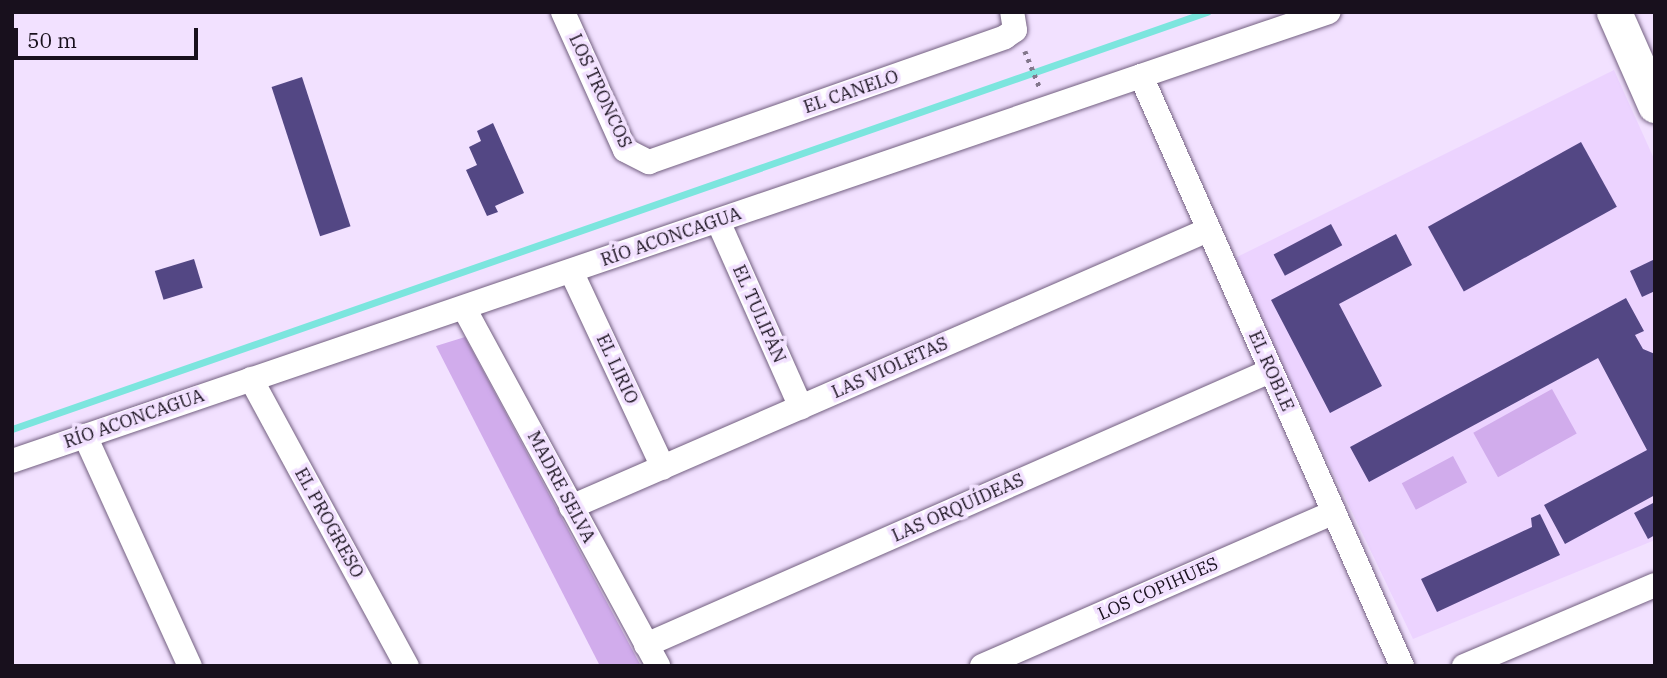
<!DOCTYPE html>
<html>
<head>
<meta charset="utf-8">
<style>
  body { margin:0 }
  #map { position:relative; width:1667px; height:678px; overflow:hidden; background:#f2e1ff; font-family:"IBM Plex Serif",serif }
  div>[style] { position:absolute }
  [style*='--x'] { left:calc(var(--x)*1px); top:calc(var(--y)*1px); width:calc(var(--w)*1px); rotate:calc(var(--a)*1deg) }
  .built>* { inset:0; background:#ecd3ff }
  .green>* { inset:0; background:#d1acec; transform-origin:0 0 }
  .stream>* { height:7px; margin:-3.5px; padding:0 3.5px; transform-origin:3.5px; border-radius:3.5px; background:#7ce5de }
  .building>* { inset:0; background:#534784; transform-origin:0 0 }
  .path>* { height:4.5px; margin-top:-2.25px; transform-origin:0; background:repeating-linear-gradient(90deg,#83778c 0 3.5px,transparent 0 8.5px) }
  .roads { filter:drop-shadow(0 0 2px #736081) drop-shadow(0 0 2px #736081) }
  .minor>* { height:24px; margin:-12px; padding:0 12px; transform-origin:12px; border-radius:12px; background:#fff }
  .secondary>* { height:35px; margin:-17.5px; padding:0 17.5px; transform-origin:17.5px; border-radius:17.5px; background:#fff }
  span { translate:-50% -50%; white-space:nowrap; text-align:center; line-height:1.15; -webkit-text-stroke:7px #f2e1ff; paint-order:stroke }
  .street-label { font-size:18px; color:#18101d }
  .frame { position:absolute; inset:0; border:14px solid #18101d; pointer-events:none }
  .scale { position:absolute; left:14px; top:28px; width:184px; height:32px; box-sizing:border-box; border:4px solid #18101d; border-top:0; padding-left:9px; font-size:21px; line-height:24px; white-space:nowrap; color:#18101d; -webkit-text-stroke:5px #f2e1ff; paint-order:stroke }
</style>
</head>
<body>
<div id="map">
  <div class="built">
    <div style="clip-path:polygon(1614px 70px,1655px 161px,1655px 540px,1413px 639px,1231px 260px)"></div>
  </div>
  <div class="green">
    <div style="clip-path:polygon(465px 337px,641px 666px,600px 666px,436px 346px)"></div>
    <div style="left:1552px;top:389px;width:51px;height:90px;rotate:61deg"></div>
    <div style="left:1453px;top:456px;width:30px;height:58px;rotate:62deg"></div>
  </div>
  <div class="stream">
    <div style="--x:12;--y:429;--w:1266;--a:-19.24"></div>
  </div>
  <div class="building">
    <div style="left:302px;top:77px;width:157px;height:32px;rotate:72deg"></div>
    <div style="clip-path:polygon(493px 123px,524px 193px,495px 206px,498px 212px,487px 216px,466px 170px,477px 165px,469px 147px,481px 141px,477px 131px)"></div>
    <div style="left:1581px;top:142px;width:74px;height:175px;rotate:61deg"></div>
    <div style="left:1331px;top:224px;width:24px;height:65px;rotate:62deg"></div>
    <div style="clip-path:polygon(1396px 234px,1412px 265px,1339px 304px,1382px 386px,1330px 413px,1271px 300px)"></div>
    <div style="left:194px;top:259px;width:30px;height:41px;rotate:73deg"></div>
    <div style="clip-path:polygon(1655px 259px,1655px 291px,1642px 297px,1630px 271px)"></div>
    <div style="clip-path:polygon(1626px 298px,1644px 331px,1635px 335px,1643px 349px,1655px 354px,1655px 495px,1565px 544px,1544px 505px,1647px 450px,1598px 358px,1369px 482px,1350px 447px)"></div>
    <div style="clip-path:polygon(1655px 502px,1655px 535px,1648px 539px,1634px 513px)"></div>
    <div style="clip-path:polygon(1540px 514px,1560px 555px,1437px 612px,1421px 579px,1532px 527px,1531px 518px)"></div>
  </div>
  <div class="path">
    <div style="--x:1025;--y:51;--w:40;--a:68"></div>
  </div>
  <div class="roads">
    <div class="minor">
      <div style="--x:563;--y:12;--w:151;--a:65.8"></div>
      <div style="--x:625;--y:150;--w:27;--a:27"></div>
      <div style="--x:649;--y:162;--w:377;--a:-19.3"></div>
      <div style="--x:1005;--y:37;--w:12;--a:-35"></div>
      <div style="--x:1015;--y:30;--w:18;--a:-99"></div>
      <div style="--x:1141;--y:76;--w:645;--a:66.14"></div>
      <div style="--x:718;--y:221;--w:204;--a:66"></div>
      <div style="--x:571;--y:271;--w:217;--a:64.9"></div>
      <div style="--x:464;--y:308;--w:407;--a:61.5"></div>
      <div style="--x:251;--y:379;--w:327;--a:61.5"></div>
      <div style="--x:85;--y:436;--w:253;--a:65.5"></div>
      <div style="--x:12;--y:461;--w:1391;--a:-18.83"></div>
      <div style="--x:571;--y:507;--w:695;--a:-23.5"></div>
      <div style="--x:646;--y:645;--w:682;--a:-23.71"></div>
      <div style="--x:982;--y:666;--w:384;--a:-23.6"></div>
      <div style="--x:1464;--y:666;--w:207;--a:-23"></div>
    </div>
    <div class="secondary">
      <div style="--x:1614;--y:12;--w:102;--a:66.2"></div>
    </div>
  </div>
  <div class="street-label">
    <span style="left:600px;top:91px;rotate:65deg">LOS TRONCOS</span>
    <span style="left:851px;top:92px;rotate:-19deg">EL CANELO</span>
    <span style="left:671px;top:237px;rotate:-19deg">RÍO ACONCAGUA</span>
    <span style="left:759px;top:314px;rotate:66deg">EL TULIPÁN</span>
    <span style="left:890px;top:368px;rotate:-24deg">LAS VIOLETAS</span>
    <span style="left:617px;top:369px;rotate:65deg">EL LIRIO</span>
    <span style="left:1271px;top:371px;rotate:66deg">EL ROBLE</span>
    <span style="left:134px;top:419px;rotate:-19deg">RÍO ACONCAGUA</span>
    <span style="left:561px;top:487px;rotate:62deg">MADRE SELVA</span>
    <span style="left:958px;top:508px;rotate:-24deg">LAS ORQUÍDEAS</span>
    <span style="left:329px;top:523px;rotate:61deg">EL PROGRESO</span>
    <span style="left:1158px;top:589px;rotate:-24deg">LOS COPIHUES</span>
  </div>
  <div class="frame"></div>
  <div class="scale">50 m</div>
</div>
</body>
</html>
